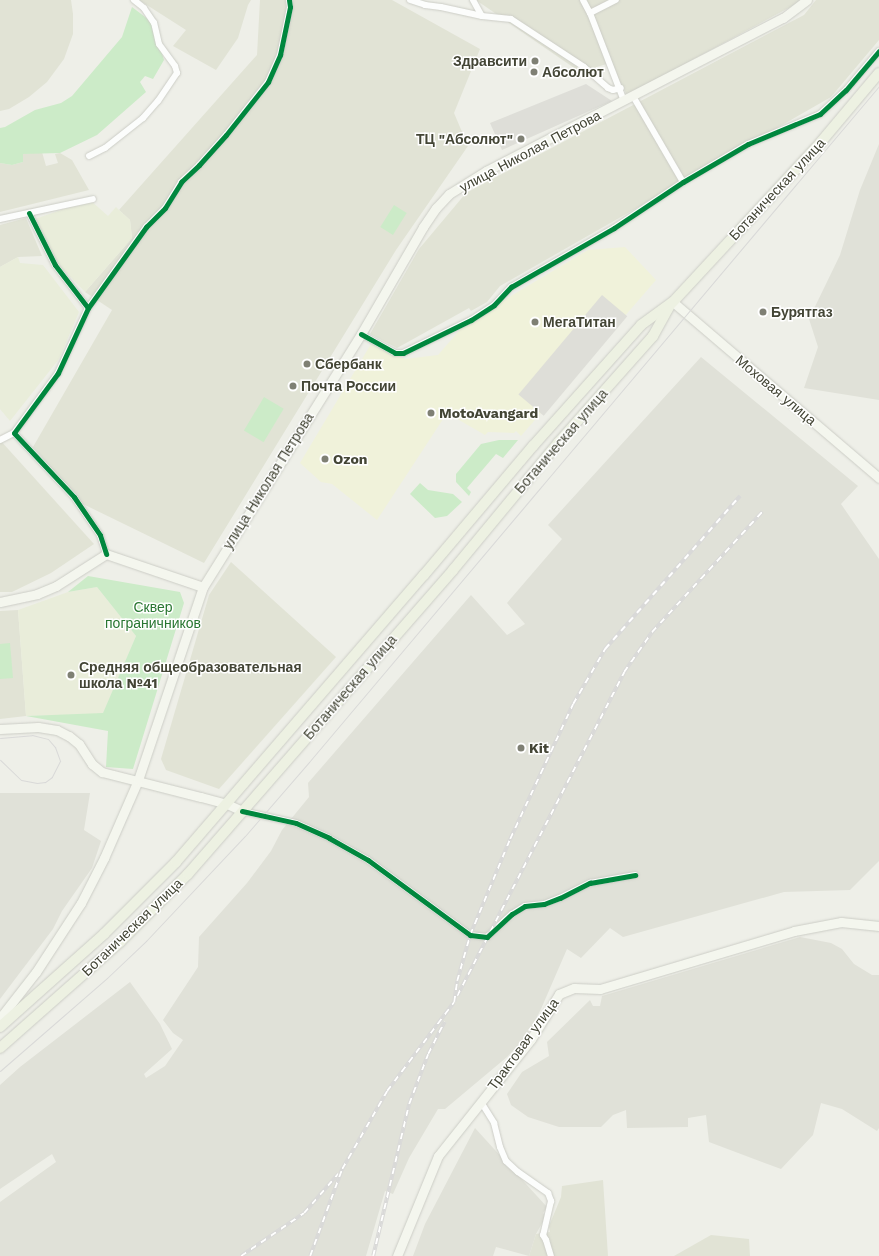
<!DOCTYPE html>
<html>
<head>
<meta charset="utf-8">
<style>
  body { margin:0 }
  #map { position:relative; width:879px; height:1256px; overflow:hidden; background:#eeefe8; font-family:"Work Sans",sans-serif }
  div>[style] { position:absolute }
  [style*='--x'] { left:calc(var(--x)*1px); top:calc(var(--y)*1px); width:calc(var(--w)*1px); rotate:calc(var(--a)*1deg) }
  .residential>* { inset:0; background:#e1e3d5 }
  .commercial>* { inset:0; background:#f0f2da }
  .industrial>* { inset:0; background:#e0e1d8 }
  .education>* { inset:0; background:#e9edda }
  .green>* { inset:0; background:#ccebc8; transform-origin:0 0 }
  .parking>* { inset:0; background:#deded8; transform-origin:0 0 }
  .roads { filter:drop-shadow(0 0 1px #cccdc6) drop-shadow(0 0 1px #cccdc6) }
  .street>* { height:6px; margin:-3px; padding:0 3px; transform-origin:3px; border-radius:3px; background:#fcfdfc }
  .secondary>* { height:9px; margin:-4.5px; padding:0 4.5px; transform-origin:4.5px; border-radius:4.5px; background:#f4f6ee }
  .primary>* { height:10px; margin:-5px; padding:0 5px; transform-origin:5px; border-radius:5px; background:#edf1e2 }
  .tram>* { height:1px; margin:-0.5px; padding:0 0.5px; transform-origin:0.5px; border-radius:0.5px; background:#d9d9d8 }
  .rail>* { height:3.5px; margin-top:-1.75px; transform-origin:0; background:repeating-linear-gradient(90deg,#fff 0 6px,#d9d9d8 0 12px); box-sizing:border-box; border-block:1px solid #d9d9d8 }
  .cycleway>* { height:5px; margin:-2.5px; padding:0 2.5px; transform-origin:2.5px; border-radius:2.5px; background:#00873e }
  .dots>* { width:11px; height:11px; translate:-50% -50%; box-sizing:border-box; border:2px solid #fff; border-radius:50% }
  span { translate:-50% -50%; white-space:nowrap; text-align:center; line-height:1.15; -webkit-text-stroke:3px #fff; paint-order:stroke }
  .poi-label { font-size:14px; color:#434535; font-weight:700 }
  .right { translate:-100% -50%; text-align:right }
  .left { translate:0 -50%; text-align:left }
  .street-label { font-size:14px; color:#434535 }
  .park-label { font-size:14px; color:#287631 }
</style>
</head>
<body>
<div id="map">
  <div class="residential">
    <div style="clip-path:polygon(0 0,71px 0,73px 14px,73px 34px,64px 59px,47px 82px,29px 97px,9px 109px,0 111px)"></div>
    <div style="clip-path:polygon(139px 0,251px 0,248px 5px,238px 38px,216px 70px,173px 46px,186px 30px)"></div>
    <div style="clip-path:polygon(260px 0,392px 0,480px 49px,454px 113px,468px 146px,396px 250px,204px 563px,83px 504px,33px 447px,112px 310px,85px 292px,132px 238px,130px 220px,119px 210px,257px 55px)"></div>
    <div style="clip-path:polygon(476px 0,800px 0,796px 4px,627px 95px,610px 63px,580px 72px)"></div>
    <div style="clip-path:polygon(816px 0,879px 0,879px 40px,831px 97px,500px 286px,487px 302px,471px 311px,469px 308px,397px 348px,370px 334px,419px 249px,466px 193px,804px 15px)"></div>
    <div style="clip-path:polygon(42px 152px,46px 166px,58px 163px,55px 154px,60px 153px,72px 160px,89px 190px,0 212px,0 163px,12px 165px,23px 162px,22px 154px)"></div>
    <div style="clip-path:polygon(26px 218px,42px 256px,18px 257px,0 267px,0 225px)"></div>
    <div style="clip-path:polygon(0 440px,94px 544px,51px 573px,12px 592px,0 592px)"></div>
    <div style="clip-path:polygon(231px 562px,336px 657px,219px 789px,166px 770px,161px 759px,209px 595px)"></div>
    <div style="clip-path:polygon(18px 610px,26px 716px,0 719px,0 611px)"></div>
    <div style="clip-path:polygon(603px 1180px,608px 1256px,529px 1256px,536px 1234px,550px 1232px,549px 1226px,561px 1197px,562px 1186px)"></div>
    <div style="clip-path:polygon(711px 1235px,749px 1239px,750px 1256px,674px 1256px)"></div>
  </div>
  <div class="commercial">
    <div style="clip-path:polygon(625px 247px,656px 280px,521px 436px,516px 431px,514px 433px,488px 432px,485px 435px,447px 413px,377px 520px,332px 484px,321px 482px,300px 463px,371px 344px,405px 359px,438px 355px,466px 323px,588px 250px)"></div>
  </div>
  <div class="industrial">
    <div style="clip-path:polygon(879px 144px,879px 400px,804px 388px,818px 347px,809px 319px,840px 255px,860px 190px)"></div>
    <div style="clip-path:polygon(701px 357px,858px 486px,841px 504px,879px 559px,879px 861px,850px 890px,784px 892px,623px 937px,610px 928px,581px 958px,567px 949px,541px 1009px,527px 1036px,507px 1057px,445px 1109px,438px 1109px,409px 1158px,393px 1194px,385px 1191px,366px 1256px,0 1256px,0 1202px,56px 1162px,52px 1154px,0 1189px,0 1085px,20px 1067px,130px 982px,160px 1024px,172px 1049px,144px 1074px,146px 1078px,165px 1066px,183px 1040px,173px 1033px,163px 1020px,198px 967px,199px 937px,247px 883px,271px 851px,282px 830px,309px 797px,308px 783px,471px 595px,507px 635px,525px 624px,507px 603px,562px 539px,548px 525px)"></div>
    <div style="clip-path:polygon(0 793px,90px 793px,84px 830px,101px 841px,92px 868px,62px 911px,53px 929px,0 999px)"></div>
    <div style="clip-path:polygon(800px 937px,831px 943px,842px 949px,854px 964px,872px 975px,879px 975px,879px 1128px,877px 1131px,842px 1109px,821px 1103px,813px 1135px,781px 1169px,709px 1142px,706px 1115px,688px 1118px,688px 1127px,627px 1128px,626px 1110px,613px 1115px,601px 1127px,559px 1127px,528px 1117px,511px 1105px,507px 1094px,522px 1072px,549px 1056px,547px 1042px,590px 1000px,593px 1006px,600px 1006px,602px 996px)"></div>
    <div style="clip-path:polygon(475px 1128px,547px 1207px,543px 1213px,546px 1216px,536px 1234px,529px 1256px,496px 1247px,493px 1256px,413px 1256px,425px 1224px)"></div>
  </div>
  <div class="education">
    <div style="clip-path:polygon(90px 200px,108px 216px,116px 207px,119px 210px,130px 220px,132px 238px,85px 292px,57px 263px,35px 219px)"></div>
    <div style="clip-path:polygon(18px 257px,20px 263px,43px 265px,79px 312px,59px 359px,10px 421px,0 409px,0 267px)"></div>
    <div style="clip-path:polygon(97px 587px,136px 636px,103px 714px,26px 716px,18px 610px,68px 592px)"></div>
  </div>
  <div class="green">
    <div style="clip-path:polygon(132px 7px,153px 23px,164px 60px,153px 79px,145px 76px,140px 82px,146px 92px,97px 135px,60px 153px,23px 154px,23px 162px,12px 165px,0 163px,0 128px,5px 127px,35px 110px,61px 103px,72px 96px,122px 37px)"></div>
    <div style="left:394px;top:205px;width:15px;height:26px;rotate:32deg"></div>
    <div style="left:264px;top:397px;width:23px;height:39px;rotate:31deg"></div>
    <div style="clip-path:polygon(499px 440px,518px 440px,503px 458px,496px 454px,467px 488px,471px 492px,469px 496px,456px 482px,456px 474px,481px 444px)"></div>
    <div style="clip-path:polygon(420px 483px,428px 490px,453px 494px,462px 502px,447px 516px,435px 518px,410px 494px)"></div>
    <div style="clip-path:polygon(88px 576px,180px 592px,184px 603px,133px 769px,106px 767px,108px 731px,26px 716px,103px 713px,136px 636px,97px 587px,68px 592px)"></div>
    <div style="clip-path:polygon(10px 643px,13px 678px,0 679px,0 644px)"></div>
  </div>
  <div class="parking">
    <div style="clip-path:polygon(586px 84px,612px 101px,502px 150px,490px 123px)"></div>
    <div style="left:602px;top:295px;width:33px;height:130px;rotate:40deg"></div>
  </div>
  <div class="roads">
    <div class="street">
      <div style="--x:410;--y:0;--w:16;--a:18"></div>
      <div style="--x:425;--y:5;--w:16;--a:7"></div>
      <div style="--x:441;--y:7;--w:42;--a:12.4"></div>
      <div style="--x:482;--y:16;--w:29;--a:6"></div>
      <div style="--x:511;--y:19;--w:87;--a:33.3"></div>
      <div style="--x:584;--y:67;--w:32;--a:41"></div>
      <div style="--x:608;--y:88;--w:5;--a:22"></div>
      <div style="--x:613;--y:90;--w:8;--a:-14"></div>
      <div style="--x:473;--y:0;--w:18;--a:61"></div>
      <div style="--x:583;--y:0;--w:15;--a:62"></div>
      <div style="--x:590;--y:13;--w:94;--a:68.9"></div>
      <div style="--x:590;--y:13;--w:29;--a:-27"></div>
      <div style="--x:633;--y:96;--w:99;--a:59.8"></div>
      <div style="--x:89;--y:156;--w:18;--a:-27"></div>
      <div style="--x:105;--y:148;--w:48;--a:-38.3"></div>
      <div style="--x:143;--y:118;--w:23;--a:-49"></div>
      <div style="--x:158;--y:101;--w:34;--a:-56"></div>
      <div style="--x:177;--y:73;--w:7;--a:-106"></div>
      <div style="--x:175;--y:66;--w:27;--a:-126"></div>
      <div style="--x:159;--y:44;--w:22;--a:-103"></div>
      <div style="--x:154;--y:23;--w:18;--a:-124"></div>
      <div style="--x:144;--y:8;--w:13;--a:-141"></div>
      <div style="--x:29;--y:213;--w:58;--a:63.4"></div>
      <div style="--x:55;--y:265;--w:54;--a:52.5"></div>
      <div style="--x:88;--y:308;--w:72;--a:114.8"></div>
      <div style="--x:58;--y:373;--w:74;--a:126.3"></div>
      <div style="--x:14;--y:433;--w:88;--a:46.8"></div>
      <div style="--x:74;--y:497;--w:46;--a:55.6"></div>
      <div style="--x:100;--y:535;--w:20;--a:72"></div>
      <div style="--x:0;--y:219;--w:95;--a:-12.1"></div>
      <div style="--x:88;--y:308;--w:100;--a:-54.4"></div>
      <div style="--x:146;--y:227;--w:27;--a:-45"></div>
      <div style="--x:165;--y:208;--w:31;--a:-58"></div>
      <div style="--x:181;--y:182;--w:25;--a:-43"></div>
      <div style="--x:199;--y:165;--w:40;--a:-48"></div>
      <div style="--x:226;--y:135;--w:68;--a:-51.6"></div>
      <div style="--x:268;--y:82;--w:30;--a:-66"></div>
      <div style="--x:280;--y:55;--w:49;--a:-78.2"></div>
      <div style="--x:290;--y:7;--w:7;--a:-98"></div>
      <div style="--x:361;--y:334;--w:39;--a:29"></div>
      <div style="--x:395;--y:353;--w:8;--a:0"></div>
      <div style="--x:403;--y:353;--w:76;--a:-25.9"></div>
      <div style="--x:471;--y:320;--w:27;--a:-33"></div>
      <div style="--x:494;--y:305;--w:25;--a:-47"></div>
      <div style="--x:511;--y:287;--w:119;--a:-29.8"></div>
      <div style="--x:614;--y:228;--w:83;--a:-33.7"></div>
      <div style="--x:683;--y:182;--w:75;--a:-30.3"></div>
      <div style="--x:748;--y:144;--w:78;--a:-22.6"></div>
      <div style="--x:820;--y:114;--w:35;--a:-43"></div>
      <div style="--x:846;--y:90;--w:51;--a:-49.8"></div>
      <div style="--x:0;--y:440;--w:16;--a:-27"></div>
      <div style="--x:242;--y:811;--w:55;--a:12.5"></div>
      <div style="--x:296;--y:823;--w:36;--a:24"></div>
      <div style="--x:329;--y:838;--w:45;--a:29.4"></div>
      <div style="--x:368;--y:860;--w:127;--a:36.3"></div>
      <div style="--x:470;--y:935;--w:17;--a:7"></div>
      <div style="--x:487;--y:937;--w:34;--a:-43"></div>
      <div style="--x:512;--y:914;--w:15;--a:-32"></div>
      <div style="--x:525;--y:906;--w:19;--a:-6"></div>
      <div style="--x:544;--y:904;--w:17;--a:-21"></div>
      <div style="--x:560;--y:898;--w:34;--a:-27"></div>
      <div style="--x:590;--y:883;--w:46;--a:-10.1"></div>
      <div style="--x:481;--y:1102;--w:25;--a:58"></div>
      <div style="--x:494;--y:1123;--w:25;--a:76"></div>
      <div style="--x:500;--y:1147;--w:15;--a:67"></div>
      <div style="--x:506;--y:1161;--w:16;--a:43"></div>
      <div style="--x:518;--y:1172;--w:37;--a:35"></div>
      <div style="--x:548;--y:1193;--w:9;--a:69"></div>
      <div style="--x:551;--y:1201;--w:35;--a:103"></div>
      <div style="--x:543;--y:1235;--w:6;--a:59"></div>
      <div style="--x:546;--y:1240;--w:17;--a:73"></div>
    </div>
    <div class="secondary">
      <div style="--x:673;--y:302;--w:271;--a:40.5"></div>
      <div style="--x:0;--y:602;--w:38;--a:-12"></div>
      <div style="--x:37;--y:594;--w:21;--a:-23"></div>
      <div style="--x:56;--y:586;--w:59;--a:-32.6"></div>
      <div style="--x:106;--y:554;--w:102;--a:18.8"></div>
      <div style="--x:0;--y:729;--w:38;--a:-3"></div>
      <div style="--x:38;--y:727;--w:19;--a:9"></div>
      <div style="--x:57;--y:730;--w:13;--a:27"></div>
      <div style="--x:69;--y:736;--w:13;--a:39"></div>
      <div style="--x:79;--y:744;--w:24;--a:57"></div>
      <div style="--x:92;--y:764;--w:13;--a:39"></div>
      <div style="--x:102;--y:772;--w:102;--a:14.2"></div>
      <div style="--x:201;--y:797;--w:27;--a:15"></div>
      <div style="--x:227;--y:804;--w:17;--a:25"></div>
      <div style="--x:0;--y:1018;--w:58;--a:-52"></div>
      <div style="--x:36;--y:972;--w:82;--a:-56.9"></div>
      <div style="--x:81;--y:903;--w:51;--a:-62.9"></div>
      <div style="--x:104;--y:858;--w:85;--a:-66.4"></div>
      <div style="--x:138;--y:780;--w:204;--a:-71.4"></div>
      <div style="--x:203;--y:587;--w:298;--a:-58"></div>
      <div style="--x:361;--y:334;--w:124;--a:-59.9"></div>
      <div style="--x:423;--y:227;--w:23;--a:-56"></div>
      <div style="--x:436;--y:208;--w:19;--a:-47"></div>
      <div style="--x:449;--y:194;--w:44;--a:-31.9"></div>
      <div style="--x:486;--y:171;--w:334;--a:-27.3"></div>
      <div style="--x:783;--y:18;--w:30;--a:-37"></div>
      <div style="--x:397;--y:1256;--w:108;--a:-67.7"></div>
      <div style="--x:438;--y:1156;--w:149;--a:-51.5"></div>
      <div style="--x:531;--y:1039;--w:53;--a:-58.1"></div>
      <div style="--x:559;--y:994;--w:16;--a:-22"></div>
      <div style="--x:574;--y:988;--w:26;--a:2"></div>
      <div style="--x:600;--y:989;--w:202;--a:-16.6"></div>
      <div style="--x:794;--y:931;--w:48;--a:-10.8"></div>
      <div style="--x:841;--y:922;--w:38;--a:6"></div>
    </div>
    <div class="primary">
      <div style="--x:0;--y:1027;--w:140;--a:-41.8"></div>
      <div style="--x:104;--y:934;--w:102;--a:-45"></div>
      <div style="--x:176;--y:862;--w:379;--a:-49.2"></div>
      <div style="--x:424;--y:575;--w:169;--a:-49.8"></div>
      <div style="--x:533;--y:446;--w:162;--a:-48.2"></div>
      <div style="--x:641;--y:325;--w:39;--a:-36"></div>
      <div style="--x:673;--y:302;--w:218;--a:-47.2"></div>
      <div style="--x:821;--y:142;--w:90;--a:-50"></div>
      <div style="--x:0;--y:1048;--w:160;--a:-41.5"></div>
      <div style="--x:120;--y:942;--w:96;--a:-45"></div>
      <div style="--x:188;--y:874;--w:403;--a:-48.9"></div>
      <div style="--x:453;--y:570;--w:165;--a:-50.4"></div>
      <div style="--x:558;--y:443;--w:143;--a:-48.4"></div>
      <div style="--x:653;--y:336;--w:37;--a:-61"></div>
    </div>
  </div>
  <div class="tram">
    <div style="--x:0;--y:738;--w:32;--a:-5"></div>
    <div style="--x:32;--y:735;--w:16;--a:14"></div>
    <div style="--x:48;--y:739;--w:11;--a:49"></div>
    <div style="--x:55;--y:747;--w:15;--a:70"></div>
    <div style="--x:60;--y:761;--w:18;--a:117"></div>
    <div style="--x:52;--y:777;--w:9;--a:144"></div>
    <div style="--x:45;--y:782;--w:8;--a:173"></div>
    <div style="--x:37;--y:783;--w:16;--a:-169"></div>
    <div style="--x:21;--y:780;--w:29;--a:-136"></div>
    <div style="--x:0;--y:1071;--w:142;--a:-41"></div>
    <div style="--x:107;--y:978;--w:54;--a:-43.5"></div>
    <div style="--x:146;--y:941;--w:144;--a:-46.7"></div>
    <div style="--x:245;--y:836;--w:98;--a:-49.1"></div>
    <div style="--x:309;--y:762;--w:884;--a:-49.86"></div>
  </div>
  <div class="rail">
    <div style="--x:457;--y:996;--w:365;--a:-62.7"></div>
    <div style="--x:624;--y:672;--w:49;--a:-55"></div>
    <div style="--x:652;--y:632;--w:163;--a:-47.5"></div>
    <div style="--x:241;--y:1256;--w:76;--a:-34.3"></div>
    <div style="--x:304;--y:1213;--w:52;--a:-48.9"></div>
    <div style="--x:310;--y:1256;--w:93;--a:-69.8"></div>
    <div style="--x:342;--y:1169;--w:90;--a:-60"></div>
    <div style="--x:387;--y:1091;--w:111;--a:-53"></div>
    <div style="--x:454;--y:1002;--w:21;--a:-82"></div>
    <div style="--x:457;--y:981;--w:48;--a:-74.2"></div>
    <div style="--x:470;--y:935;--w:104;--a:-67.4"></div>
    <div style="--x:510;--y:839;--w:149;--a:-65"></div>
    <div style="--x:573;--y:704;--w:64;--a:-59.8"></div>
    <div style="--x:605;--y:649;--w:204;--a:-48.6"></div>
    <div style="--x:373;--y:1256;--w:156;--a:-76.7"></div>
    <div style="--x:409;--y:1104;--w:53;--a:-69.2"></div>
    <div style="--x:428;--y:1054;--w:36;--a:-63"></div>
  </div>
  <div class="cycleway">
    <div style="--x:29;--y:213;--w:58;--a:63.4"></div>
    <div style="--x:55;--y:265;--w:54;--a:52.5"></div>
    <div style="--x:88;--y:308;--w:72;--a:114.8"></div>
    <div style="--x:58;--y:373;--w:74;--a:126.3"></div>
    <div style="--x:14;--y:433;--w:88;--a:46.8"></div>
    <div style="--x:74;--y:497;--w:46;--a:55.6"></div>
    <div style="--x:100;--y:535;--w:20;--a:72"></div>
    <div style="--x:88;--y:308;--w:100;--a:-54.4"></div>
    <div style="--x:146;--y:227;--w:27;--a:-45"></div>
    <div style="--x:165;--y:208;--w:31;--a:-58"></div>
    <div style="--x:181;--y:182;--w:25;--a:-43"></div>
    <div style="--x:199;--y:165;--w:40;--a:-48"></div>
    <div style="--x:226;--y:135;--w:68;--a:-51.6"></div>
    <div style="--x:268;--y:82;--w:30;--a:-66"></div>
    <div style="--x:280;--y:55;--w:49;--a:-78.2"></div>
    <div style="--x:290;--y:7;--w:7;--a:-98"></div>
    <div style="--x:361;--y:334;--w:39;--a:29"></div>
    <div style="--x:395;--y:353;--w:8;--a:0"></div>
    <div style="--x:403;--y:353;--w:76;--a:-25.9"></div>
    <div style="--x:471;--y:320;--w:27;--a:-33"></div>
    <div style="--x:494;--y:305;--w:25;--a:-47"></div>
    <div style="--x:511;--y:287;--w:119;--a:-29.8"></div>
    <div style="--x:614;--y:228;--w:83;--a:-33.7"></div>
    <div style="--x:683;--y:182;--w:75;--a:-30.3"></div>
    <div style="--x:748;--y:144;--w:78;--a:-22.6"></div>
    <div style="--x:820;--y:114;--w:35;--a:-43"></div>
    <div style="--x:846;--y:90;--w:51;--a:-49.8"></div>
    <div style="--x:242;--y:811;--w:55;--a:12.5"></div>
    <div style="--x:296;--y:823;--w:36;--a:24"></div>
    <div style="--x:329;--y:838;--w:45;--a:29.4"></div>
    <div style="--x:368;--y:860;--w:127;--a:36.3"></div>
    <div style="--x:470;--y:935;--w:17;--a:7"></div>
    <div style="--x:487;--y:937;--w:34;--a:-43"></div>
    <div style="--x:512;--y:914;--w:15;--a:-32"></div>
    <div style="--x:525;--y:906;--w:19;--a:-6"></div>
    <div style="--x:544;--y:904;--w:17;--a:-21"></div>
    <div style="--x:560;--y:898;--w:34;--a:-27"></div>
    <div style="--x:590;--y:883;--w:46;--a:-10.1"></div>
  </div>
  <div class="dots">
    <div style="left:535px;top:61px;background:#7f8074"></div>
    <div style="left:534px;top:72px;background:#7f8074"></div>
    <div style="left:521px;top:139px;background:#7f8074"></div>
    <div style="left:763px;top:312px;background:#7f8074"></div>
    <div style="left:535px;top:322px;background:#7f8074"></div>
    <div style="left:307px;top:364px;background:#7f8074"></div>
    <div style="left:293px;top:386px;background:#7f8074"></div>
    <div style="left:431px;top:413px;background:#7f8074"></div>
    <div style="left:325px;top:459px;background:#7f8074"></div>
    <div style="left:71px;top:675px;background:#7f8074"></div>
    <div style="left:521px;top:748px;background:#7f8074"></div>
  </div>
  <div class="poi-label">
    <span class="right" style="left:527px;top:61px">Здравсити</span>
    <span class="left" style="left:542px;top:72px">Абсолют</span>
    <span class="right" style="left:513px;top:139px">ТЦ "Абсолют"</span>
    <span class="left" style="left:771px;top:312px">Бурятгаз</span>
    <span class="left" style="left:543px;top:322px">МегаТитан</span>
    <span class="left" style="left:315px;top:364px">Сбербанк</span>
    <span class="left" style="left:301px;top:386px">Почта России</span>
    <span class="left" style="left:439px;top:413px">MotoAvangard</span>
    <span class="left" style="left:333px;top:459px">Ozon</span>
    <span class="left" style="left:79px;top:675px">Средняя общеобразовательная<br>школа №41</span>
    <span class="left" style="left:529px;top:748px">Kit</span>
  </div>
  <div class="street-label">
    <span style="left:530px;top:151px;rotate:-28deg">улица Николая Петрова</span>
    <span style="left:777px;top:189px;rotate:-47deg">Ботаническая улица</span>
    <span style="left:776px;top:390px;rotate:40deg">Моховая улица</span>
    <span style="left:561px;top:441px;rotate:-49deg">Ботаническая улица</span>
    <span style="left:268px;top:481px;rotate:-58deg">улица Николая Петрова</span>
    <span style="left:350px;top:687px;rotate:-49deg">Ботаническая улица</span>
    <span style="left:132px;top:927px;rotate:-44deg">Ботаническая улица</span>
    <span style="left:523px;top:1044px;rotate:-54deg">Трактовая улица</span>
  </div>
  <div class="park-label">
    <span style="left:153px;top:615px">Сквер<br>пограничников</span>
  </div>
</div>
</body>
</html>
